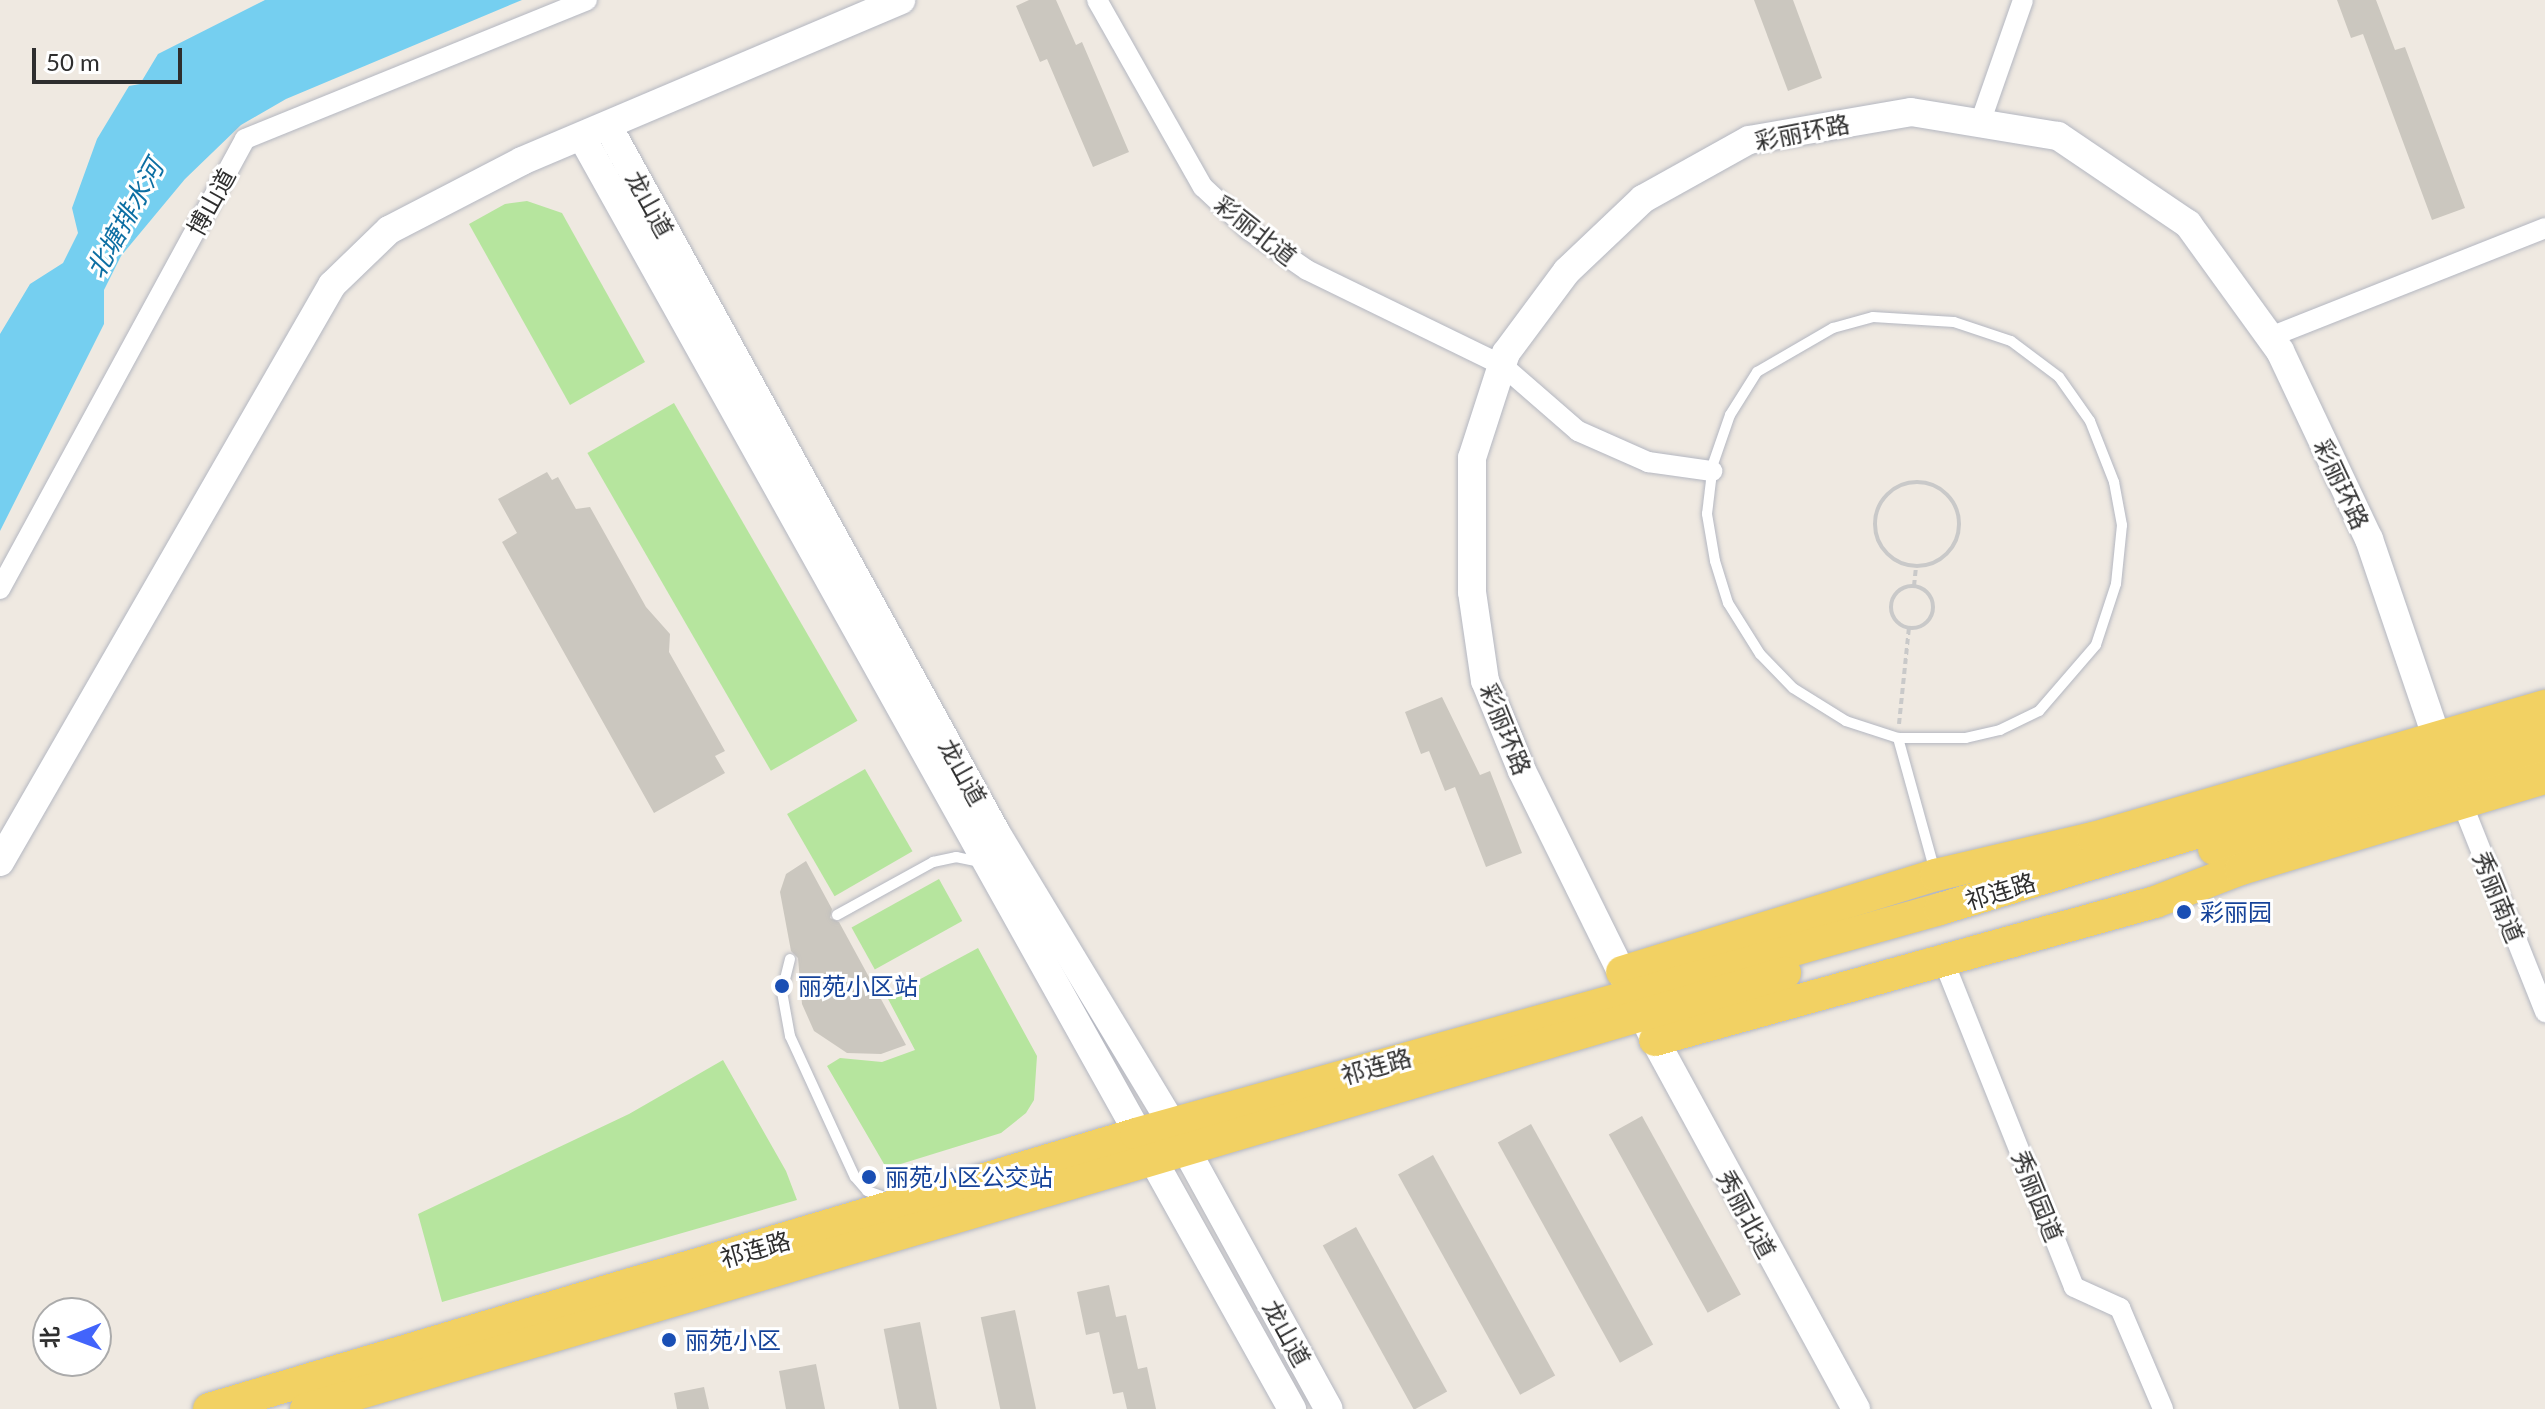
<!DOCTYPE html>
<html>
<head>
<meta charset="utf-8">
<style>
  body { margin:0 }
  #map { position:relative; width:2545px; height:1409px; overflow:hidden; background:#efe9e1; font-family:Lato,"Noto Sans SC",sans-serif }
  div>[style] { position:absolute }
  [style*='--x'] { left:calc(var(--x)*1px); top:calc(var(--y)*1px); width:calc(var(--w)*1px); rotate:calc(var(--a)*1deg) }
  .green>* { inset:0; background:#b6e59e; transform-origin:0 0 }
  .water>* { inset:0; background:#75cff0 }
  .building>* { inset:0; background:#cbc7bf; transform-origin:0 0 }
  .path>* { height:4px; margin-top:-2px; transform-origin:0; background:repeating-linear-gradient(90deg,#c9c9c9 0 6px,transparent 0 10px) }
  .path>.ring { margin:-2px; padding:0; box-sizing:content-box; background:none; border:4px solid #c9c9c9; border-radius:50% }
  .roads { filter:drop-shadow(0 0 2px #b4b7c1) drop-shadow(0 0 2px #b4b7c1) }
  .lane>* { height:10px; margin:-5px; padding:0 5px; transform-origin:5px; border-radius:5px; background:#fff }
  .street>* { height:20px; margin:-10px; padding:0 10px; transform-origin:10px; border-radius:10px; background:#fff }
  .secondary>* { height:28px; margin:-14px; padding:0 14px; transform-origin:14px; border-radius:14px; background:#fff }
  .primary>* { height:32px; margin:-16px; padding:0 16px; transform-origin:16px; border-radius:16px; background:#f2d163 }
  .dots>* { width:22px; height:22px; translate:-50% -50%; box-sizing:border-box; border:4px solid #fff; border-radius:50% }
  span { translate:-50% -50%; white-space:nowrap; text-align:center; line-height:1.15; -webkit-text-stroke:6px #fff; paint-order:stroke }
  .street-label { font-size:24px; color:#2e2e2e }
  .transit-label { font-size:24px; color:#164399 }
  .left { translate:0 -50%; text-align:left }
  .water-label { font-size:26px; color:#0d6fa3; font-style:italic }
  .north { position:absolute; left:32px; top:1297px; width:80px; height:80px; box-sizing:border-box; background:#fff; border:2px solid #ababab; border-radius:50%; rotate:269deg; font-size:22px; font-weight:700; line-height:32px; text-align:center; color:#2e2e2e }
  .north::after { content:''; display:block; margin:auto; width:28px; height:36px; background:#4264fb; clip-path:polygon(50% 0,100% 100%,50% 72%,0 100%) }
  .scale { position:absolute; left:32px; top:48px; width:150px; height:36px; box-sizing:border-box; border:4px solid #2e2e2e; border-top:0; padding-left:10px; font-size:24px; line-height:28px; white-space:nowrap; color:#2e2e2e; -webkit-text-stroke:6px #fff; paint-order:stroke }
</style>
</head>
<body>
<div id="map">
  <div class="green">
    <div style="clip-path:polygon(527px 201px,562px 213px,645px 362px,570px 405px,469px 224px,505px 204px)"></div>
    <div style="left:674px;top:403px;width:367px;height:100px;rotate:60deg"></div>
    <div style="left:865px;top:769px;width:95px;height:90px;rotate:60deg"></div>
    <div style="left:939px;top:879px;width:48px;height:100px;rotate:61deg"></div>
    <div style="clip-path:polygon(978px 948px,1037px 1056px,1034px 1100px,1026px 1113px,1001px 1133px,891px 1167px,884px 1164px,827px 1066px,840px 1058px,882px 1062px,915px 1050px,887px 997px)"></div>
    <div style="clip-path:polygon(723px 1060px,786px 1171px,797px 1200px,442px 1302px,418px 1214px,629px 1114px)"></div>
  </div>
  <div class="water">
    <div style="clip-path:polygon(265px 0,522px 0,286px 99px,241px 125px,185px 179px,121px 256px,104px 290px,104px 324px,0 531px,0 334px,30px 284px,63px 263px,78px 233px,72px 208px,97px 139px,129px 86px,140px 84px,158px 54px)"></div>
  </div>
  <div class="building">
    <div style="clip-path:polygon(1029px 0,1056px 0,1076px 45px,1082px 42px,1129px 152px,1093px 167px,1047px 59px,1040px 62px,1016px 6px)"></div>
    <div style="clip-path:polygon(1754px 0,1793px 0,1822px 78px,1788px 91px)"></div>
    <div style="clip-path:polygon(2337px 0,2376px 0,2395px 50px,2405px 47px,2465px 208px,2432px 220px,2363px 34px,2351px 38px)"></div>
    <div style="clip-path:polygon(547px 472px,552px 480px,558px 477px,576px 509px,590px 507px,646px 607px,670px 634px,669px 652px,725px 751px,715px 756px,725px 773px,654px 813px,502px 542px,517px 533px,498px 499px)"></div>
    <div style="clip-path:polygon(1442px 697px,1480px 775px,1490px 771px,1522px 853px,1486px 867px,1455px 787px,1445px 791px,1429px 751px,1421px 754px,1405px 712px)"></div>
    <div style="clip-path:polygon(806px 861px,832px 909px,830px 918px,839px 922px,906px 1045px,881px 1054px,847px 1053px,814px 1031px,802px 1004px,798px 958px,791px 951px,780px 892px,786px 874px)"></div>
    <div style="left:1642px;top:1116px;width:204px;height:38px;rotate:61deg"></div>
    <div style="left:1531px;top:1124px;width:252px;height:38px;rotate:61deg"></div>
    <div style="left:1433px;top:1155px;width:252px;height:40px;rotate:61deg"></div>
    <div style="left:1356px;top:1227px;width:188px;height:38px;rotate:61deg"></div>
    <div style="clip-path:polygon(1109px 1285px,1116px 1317px,1126px 1315px,1138px 1369px,1147px 1367px,1156px 1409px,1127px 1409px,1123px 1392px,1113px 1394px,1099px 1332px,1086px 1335px,1077px 1292px)"></div>
    <div style="left:1015px;top:1310px;width:101px;height:35px;rotate:78deg"></div>
    <div style="left:920px;top:1322px;width:89px;height:37px;rotate:79deg"></div>
    <div style="clip-path:polygon(816px 1364px,825px 1409px,786px 1409px,779px 1371px)"></div>
    <div style="clip-path:polygon(704px 1387px,709px 1409px,677px 1409px,674px 1393px)"></div>
  </div>
  <div class="path">
    <div class="ring" style="left:1875px;top:482px;width:80px;height:80px"></div>
    <div style="--x:1914;--y:586;--w:20;--a:-84"></div>
    <div class="ring" style="left:1891px;top:586px;width:38px;height:38px"></div>
    <div style="--x:1899;--y:724;--w:97;--a:-84.1"></div>
  </div>
  <div class="roads">
    <div class="lane">
      <div style="--x:1873;--y:317;--w:81;--a:3.5"></div>
      <div style="--x:1954;--y:322;--w:60;--a:18.4"></div>
      <div style="--x:2011;--y:341;--w:60;--a:36.9"></div>
      <div style="--x:2059;--y:377;--w:54;--a:54.8"></div>
      <div style="--x:2090;--y:421;--w:66;--a:68.5"></div>
      <div style="--x:2114;--y:482;--w:44;--a:79.5"></div>
      <div style="--x:2122;--y:525;--w:59;--a:95.8"></div>
      <div style="--x:2116;--y:584;--w:64;--a:108.2"></div>
      <div style="--x:2096;--y:645;--w:87;--a:130.8"></div>
      <div style="--x:2039;--y:711;--w:43;--a:154"></div>
      <div style="--x:2000;--y:730;--w:35;--a:167"></div>
      <div style="--x:1966;--y:738;--w:68;--a:180"></div>
      <div style="--x:1898;--y:738;--w:55;--a:-161.9"></div>
      <div style="--x:1846;--y:721;--w:62;--a:-148.1"></div>
      <div style="--x:1793;--y:688;--w:47;--a:-134.1"></div>
      <div style="--x:1760;--y:654;--w:60;--a:-122.1"></div>
      <div style="--x:1728;--y:603;--w:44;--a:-107.2"></div>
      <div style="--x:1715;--y:561;--w:48;--a:-99.7"></div>
      <div style="--x:1707;--y:514;--w:50;--a:-83.2"></div>
      <div style="--x:1713;--y:464;--w:52;--a:-70.9"></div>
      <div style="--x:1730;--y:415;--w:51;--a:-57.9"></div>
      <div style="--x:1757;--y:372;--w:88;--a:-30.1"></div>
      <div style="--x:1833;--y:328;--w:41;--a:-15.4"></div>
      <div style="--x:1898;--y:738;--w:138;--a:74.5"></div>
      <div style="--x:837;--y:915;--w:110;--a:-28.9"></div>
      <div style="--x:933;--y:862;--w:24;--a:-12"></div>
      <div style="--x:956;--y:857;--w:25;--a:12"></div>
      <div style="--x:790;--y:959;--w:34;--a:104"></div>
      <div style="--x:782;--y:992;--w:45;--a:79.7"></div>
      <div style="--x:790;--y:1036;--w:155;--a:65.3"></div>
      <div style="--x:855;--y:1177;--w:18;--a:49"></div>
      <div style="--x:867;--y:1191;--w:21;--a:19"></div>
    </div>
    <div class="street">
      <div style="--x:1097;--y:0;--w:215;--a:60.5"></div>
      <div style="--x:1203;--y:187;--w:63;--a:43.1"></div>
      <div style="--x:1249;--y:230;--w:70;--a:34.6"></div>
      <div style="--x:1307;--y:270;--w:217;--a:26"></div>
      <div style="--x:1502;--y:365;--w:101;--a:41"></div>
      <div style="--x:1578;--y:431;--w:77;--a:23.9"></div>
      <div style="--x:1648;--y:462;--w:65;--a:8"></div>
      <div style="--x:1980;--y:123;--w:130;--a:-70.7"></div>
      <div style="--x:2270;--y:337;--w:296;--a:-21.6"></div>
      <div style="--x:0;--y:589;--w:512;--a:-61.43"></div>
      <div style="--x:245;--y:139;--w:369;--a:-22.1"></div>
      <div style="--x:2458;--y:793;--w:236;--a:68.3"></div>
      <div style="--x:1942;--y:957;--w:355;--a:68.2"></div>
      <div style="--x:2074;--y:1287;--w:51;--a:24.5"></div>
      <div style="--x:2120;--y:1308;--w:110;--a:66.9"></div>
    </div>
    <div class="secondary">
      <div style="--x:609;--y:128;--w:806;--a:61.21"></div>
      <div style="--x:997;--y:834;--w:339;--a:58.9"></div>
      <div style="--x:1172;--y:1124;--w:325;--a:61.2"></div>
      <div style="--x:582;--y:137;--w:1457;--a:60.83"></div>
      <div style="--x:0;--y:862;--w:666;--a:-60.08"></div>
      <div style="--x:332;--y:285;--w:79;--a:-44"></div>
      <div style="--x:389;--y:230;--w:150;--a:-27.4"></div>
      <div style="--x:522;--y:161;--w:412;--a:-23"></div>
      <div style="--x:1856;--y:1409;--w:420;--a:-118.6"></div>
      <div style="--x:1655;--y:1040;--w:300;--a:-116.3"></div>
      <div style="--x:1522;--y:771;--w:97;--a:-112.3"></div>
      <div style="--x:1485;--y:681;--w:90;--a:-98.3"></div>
      <div style="--x:1472;--y:592;--w:134;--a:-90"></div>
      <div style="--x:1472;--y:458;--w:110;--a:-72.1"></div>
      <div style="--x:1506;--y:353;--w:102;--a:-53.4"></div>
      <div style="--x:1567;--y:271;--w:105;--a:-43.5"></div>
      <div style="--x:1643;--y:199;--w:121;--a:-29.1"></div>
      <div style="--x:1749;--y:140;--w:164;--a:-9.8"></div>
      <div style="--x:1911;--y:112;--w:149;--a:9.3"></div>
      <div style="--x:2058;--y:136;--w:157;--a:34.1"></div>
      <div style="--x:2188;--y:224;--w:157;--a:54.1"></div>
      <div style="--x:2280;--y:351;--w:208;--a:64.7"></div>
      <div style="--x:2369;--y:539;--w:232;--a:71.2"></div>
    </div>
    <div class="primary">
      <div style="--x:2214;--y:849;--w:344;--a:-16"></div>
      <div style="--x:1622;--y:972;--w:329;--a:-17.2"></div>
      <div style="--x:1936;--y:875;--w:161;--a:-13.3"></div>
      <div style="--x:2093;--y:838;--w:471;--a:-16.3"></div>
      <div style="--x:1655;--y:1040;--w:519;--a:-15.43"></div>
      <div style="--x:2155;--y:902;--w:92;--a:-21"></div>
      <div style="--x:2241;--y:869;--w:317;--a:-16.7"></div>
      <div style="--x:209;--y:1409;--w:967;--a:-16.52"></div>
      <div style="--x:1136;--y:1134;--w:835;--a:-15.63"></div>
      <div style="--x:1940;--y:909;--w:631;--a:-16.57"></div>
      <div style="--x:306;--y:1409;--w:1542;--a:-16.43"></div>
    </div>
  </div>
  <div class="dots">
    <div style="left:2184px;top:912px;background:#1a4fb4"></div>
    <div style="left:782px;top:986px;background:#1a4fb4"></div>
    <div style="left:869px;top:1177px;background:#1a4fb4"></div>
    <div style="left:669px;top:1340px;background:#1a4fb4"></div>
  </div>
  <div class="street-label">
    <span style="left:1802px;top:132px;rotate:-11deg">彩丽环路</span>
    <span style="left:211px;top:202px;rotate:-61deg">博山道</span>
    <span style="left:650px;top:204px;rotate:61deg">龙山道</span>
    <span style="left:1256px;top:230px;rotate:38deg">彩丽北道</span>
    <span style="left:2342px;top:484px;rotate:65deg">彩丽环路</span>
    <span style="left:1506px;top:729px;rotate:68deg">彩丽环路</span>
    <span style="left:963px;top:772px;rotate:61deg">龙山道</span>
    <span style="left:2000px;top:891px;rotate:-17deg">祁连路</span>
    <span style="left:2499px;top:897px;rotate:68deg">秀丽南道</span>
    <span style="left:1376px;top:1066px;rotate:-16deg">祁连路</span>
    <span style="left:2038px;top:1196px;rotate:68deg">秀丽园道</span>
    <span style="left:1747px;top:1214px;rotate:62deg">秀丽北道</span>
    <span style="left:755px;top:1249px;rotate:-16deg">祁连路</span>
    <span style="left:1287px;top:1333px;rotate:61deg">龙山道</span>
  </div>
  <div class="transit-label">
    <span class="left" style="left:2200px;top:912px">彩丽园</span>
    <span class="left" style="left:798px;top:986px">丽苑小区站</span>
    <span class="left" style="left:885px;top:1177px">丽苑小区公交站</span>
    <span class="left" style="left:685px;top:1340px">丽苑小区</span>
  </div>
  <div class="water-label">
    <span style="left:125px;top:219px;rotate:-61deg">北塘排水河</span>
  </div>
  <div class="north">北</div>
  <div class="scale">50 m</div>
</div>
</body>
</html>
